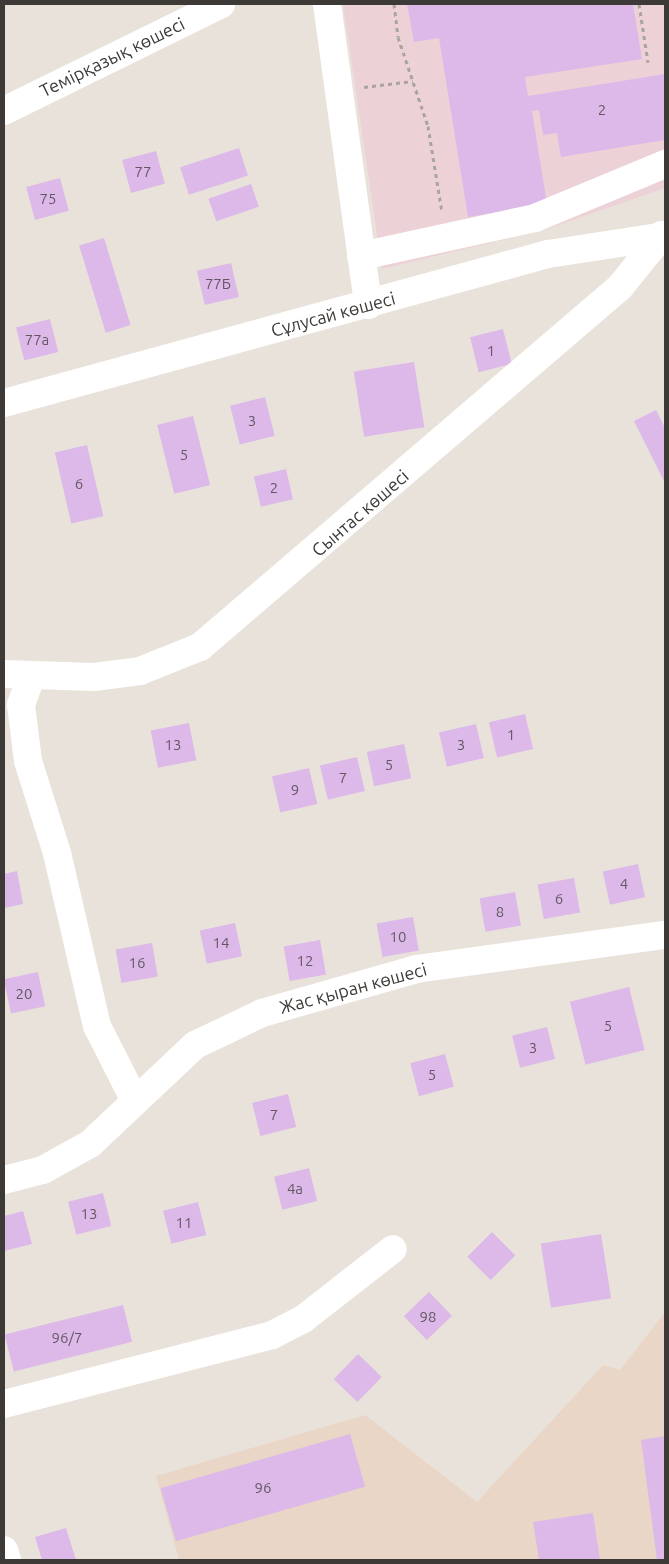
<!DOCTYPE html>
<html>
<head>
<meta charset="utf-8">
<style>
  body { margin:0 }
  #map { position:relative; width:669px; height:1564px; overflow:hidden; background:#e9e2da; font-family:Ubuntu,sans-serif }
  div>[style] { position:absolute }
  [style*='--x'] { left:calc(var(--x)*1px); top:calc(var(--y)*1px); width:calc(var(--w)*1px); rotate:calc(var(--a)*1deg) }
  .commercial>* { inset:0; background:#e9d6c6 }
  .education>* { inset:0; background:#ecd2d7 }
  .building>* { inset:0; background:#dcb9e9; transform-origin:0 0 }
  .path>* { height:3px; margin-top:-1.5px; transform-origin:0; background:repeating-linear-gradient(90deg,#a9a49d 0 4px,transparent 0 8px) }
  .minor>* { height:28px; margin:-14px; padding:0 14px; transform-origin:14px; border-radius:14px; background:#fff }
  span { translate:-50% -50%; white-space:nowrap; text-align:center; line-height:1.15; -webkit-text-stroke:5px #fff; paint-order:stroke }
  .number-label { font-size:15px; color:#645963 }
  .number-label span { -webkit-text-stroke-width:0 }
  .street-label { font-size:18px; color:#3c3936 }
  .frame { position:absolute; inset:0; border:5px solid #3c3936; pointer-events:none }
</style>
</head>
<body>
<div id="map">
  <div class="commercial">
    <div style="clip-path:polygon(665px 1312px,665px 1560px,179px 1560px,156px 1476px,365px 1415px,477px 1502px,603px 1365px,620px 1370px)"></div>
  </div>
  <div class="education">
    <div style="clip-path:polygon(343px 4px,665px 4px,665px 188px,547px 229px,382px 269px)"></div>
  </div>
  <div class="building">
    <div style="clip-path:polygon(407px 4px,633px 4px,642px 59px,525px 77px,528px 96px,665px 74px,665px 140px,561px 157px,557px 133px,543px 135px,539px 110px,532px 111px,547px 204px,468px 217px,439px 38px,414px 42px)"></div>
    <div style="left:239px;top:148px;width:29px;height:62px;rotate:72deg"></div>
    <div style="left:156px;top:151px;width:34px;height:35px;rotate:75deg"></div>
    <div style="left:60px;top:178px;width:34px;height:35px;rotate:75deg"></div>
    <div style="left:251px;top:184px;width:24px;height:45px;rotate:71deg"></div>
    <div style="left:104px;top:238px;width:91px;height:26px;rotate:73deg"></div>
    <div style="left:231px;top:263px;width:35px;height:35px;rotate:77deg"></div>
    <div style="left:50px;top:319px;width:34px;height:35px;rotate:76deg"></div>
    <div style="left:503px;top:329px;width:36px;height:34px;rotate:76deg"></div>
    <div style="left:414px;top:362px;width:66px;height:61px;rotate:81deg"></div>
    <div style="left:265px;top:397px;width:40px;height:36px;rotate:76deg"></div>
    <div style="clip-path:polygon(656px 410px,665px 428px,665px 483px,634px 421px)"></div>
    <div style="left:193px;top:416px;width:71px;height:37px;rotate:76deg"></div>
    <div style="left:87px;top:445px;width:73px;height:33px;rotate:77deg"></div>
    <div style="left:286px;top:469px;width:31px;height:33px;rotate:77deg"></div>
    <div style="left:525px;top:714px;width:36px;height:37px;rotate:77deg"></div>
    <div style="left:189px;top:723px;width:38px;height:39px;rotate:79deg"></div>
    <div style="left:476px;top:724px;width:35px;height:38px;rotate:77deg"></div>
    <div style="left:404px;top:744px;width:35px;height:38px;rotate:78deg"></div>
    <div style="left:357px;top:757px;width:35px;height:38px;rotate:77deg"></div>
    <div style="left:309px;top:768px;width:37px;height:38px;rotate:77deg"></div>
    <div style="left:638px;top:864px;width:34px;height:36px;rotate:78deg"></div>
    <div style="clip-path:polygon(17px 871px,23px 904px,4px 908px,4px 874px)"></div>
    <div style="left:574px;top:878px;width:35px;height:37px;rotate:80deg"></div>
    <div style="left:515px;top:892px;width:34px;height:36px;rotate:80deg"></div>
    <div style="left:413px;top:917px;width:34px;height:37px;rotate:80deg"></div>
    <div style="left:235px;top:923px;width:34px;height:36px;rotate:78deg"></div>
    <div style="left:320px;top:940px;width:35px;height:37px;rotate:80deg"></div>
    <div style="left:152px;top:943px;width:34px;height:37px;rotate:80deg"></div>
    <div style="left:38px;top:972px;width:35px;height:35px;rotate:78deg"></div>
    <div style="left:629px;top:987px;width:65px;height:61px;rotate:76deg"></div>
    <div style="left:547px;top:1027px;width:33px;height:36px;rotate:76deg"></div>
    <div style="left:445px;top:1054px;width:34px;height:36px;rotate:75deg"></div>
    <div style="left:288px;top:1094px;width:34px;height:37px;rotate:76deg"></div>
    <div style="left:309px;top:1168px;width:34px;height:36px;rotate:76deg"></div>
    <div style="left:103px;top:1193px;width:34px;height:36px;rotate:76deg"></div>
    <div style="left:198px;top:1202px;width:34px;height:36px;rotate:76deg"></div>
    <div style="clip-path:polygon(23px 1211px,32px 1244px,4px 1251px,4px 1216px)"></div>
    <div style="left:492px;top:1232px;width:33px;height:35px;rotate:45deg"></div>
    <div style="left:601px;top:1234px;width:65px;height:61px;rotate:81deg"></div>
    <div style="left:429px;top:1292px;width:33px;height:35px;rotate:46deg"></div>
    <div style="left:123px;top:1305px;width:38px;height:122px;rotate:76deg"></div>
    <div style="left:358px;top:1354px;width:33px;height:35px;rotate:44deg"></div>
    <div style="left:350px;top:1434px;width:55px;height:197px;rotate:74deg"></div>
    <div style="clip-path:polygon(665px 1436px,665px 1560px,657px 1560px,641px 1440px)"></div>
    <div style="clip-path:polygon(593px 1513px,600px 1560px,539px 1560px,533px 1522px)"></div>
    <div style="clip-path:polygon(66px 1528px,76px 1560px,42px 1560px,35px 1537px)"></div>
  </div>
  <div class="path">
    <div style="--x:394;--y:4;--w:33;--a:83"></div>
    <div style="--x:398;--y:37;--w:94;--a:71.4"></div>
    <div style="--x:428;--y:126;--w:87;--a:80.8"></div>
    <div style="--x:639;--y:4;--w:59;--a:81.2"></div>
    <div style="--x:364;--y:87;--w:49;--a:-7"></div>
  </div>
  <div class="minor">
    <div style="--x:327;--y:4;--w:304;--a:82.2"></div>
    <div style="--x:4;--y:111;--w:242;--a:-26.2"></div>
    <div style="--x:361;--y:256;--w:178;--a:-12.3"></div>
    <div style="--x:535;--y:218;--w:141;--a:-22.6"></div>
    <div style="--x:4;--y:403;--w:564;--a:-15.32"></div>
    <div style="--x:548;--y:254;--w:118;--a:-8.7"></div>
    <div style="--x:4;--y:674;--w:90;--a:1.9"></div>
    <div style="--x:94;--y:677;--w:46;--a:-7.4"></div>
    <div style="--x:140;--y:671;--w:65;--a:-21.8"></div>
    <div style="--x:200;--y:647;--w:553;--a:-40.6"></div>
    <div style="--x:620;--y:287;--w:67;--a:-51.1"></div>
    <div style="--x:31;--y:677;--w:30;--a:110"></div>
    <div style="--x:21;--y:705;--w:56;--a:82.9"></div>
    <div style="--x:28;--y:761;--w:96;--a:72.5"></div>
    <div style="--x:57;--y:853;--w:178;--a:77"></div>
    <div style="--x:97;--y:1026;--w:84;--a:63.1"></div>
    <div style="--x:4;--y:1180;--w:40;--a:-14.4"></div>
    <div style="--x:43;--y:1170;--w:54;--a:-29"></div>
    <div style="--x:90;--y:1144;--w:144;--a:-43.3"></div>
    <div style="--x:195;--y:1045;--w:74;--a:-25.5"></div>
    <div style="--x:262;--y:1013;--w:160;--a:-15.9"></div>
    <div style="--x:416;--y:969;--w:251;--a:-7.8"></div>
    <div style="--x:4;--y:1404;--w:277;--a:-14.4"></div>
    <div style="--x:272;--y:1335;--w:34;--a:-27"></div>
    <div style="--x:302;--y:1320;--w:115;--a:-38"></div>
    <div style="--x:4;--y:1550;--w:10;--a:73"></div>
  </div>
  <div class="number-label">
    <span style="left:602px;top:110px">2</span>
    <span style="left:143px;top:172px">77</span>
    <span style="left:48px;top:199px">75</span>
    <span style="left:218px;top:284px">77Б</span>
    <span style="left:37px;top:340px">77а</span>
    <span style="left:491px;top:351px">1</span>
    <span style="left:252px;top:421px">3</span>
    <span style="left:184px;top:455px">5</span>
    <span style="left:79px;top:484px">6</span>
    <span style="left:274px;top:488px">2</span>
    <span style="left:511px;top:735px">1</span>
    <span style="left:173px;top:745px">13</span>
    <span style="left:461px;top:745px">3</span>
    <span style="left:389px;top:765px">5</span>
    <span style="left:343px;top:778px">7</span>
    <span style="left:295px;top:790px">9</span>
    <span style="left:624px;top:884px">4</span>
    <span style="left:559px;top:899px">6</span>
    <span style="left:500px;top:912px">8</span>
    <span style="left:398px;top:937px">10</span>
    <span style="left:221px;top:943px">14</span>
    <span style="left:305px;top:961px">12</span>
    <span style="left:137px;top:963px">16</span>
    <span style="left:24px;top:994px">20</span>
    <span style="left:608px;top:1026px">5</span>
    <span style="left:533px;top:1048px">3</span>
    <span style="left:432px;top:1075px">5</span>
    <span style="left:274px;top:1115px">7</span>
    <span style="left:295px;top:1189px">4а</span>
    <span style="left:89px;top:1214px">13</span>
    <span style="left:184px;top:1223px">11</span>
    <span style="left:428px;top:1317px">98</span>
    <span style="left:67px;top:1338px">96/7</span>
    <span style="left:263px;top:1488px">96</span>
  </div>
  <div class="street-label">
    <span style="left:112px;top:57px;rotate:-26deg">Темірқазық көшесі</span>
    <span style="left:333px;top:314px;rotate:-15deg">Сұлусай көшесі</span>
    <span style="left:360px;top:513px;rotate:-41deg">Сынтас көшесі</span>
    <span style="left:353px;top:988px;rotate:-15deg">Жас қыран көшесі</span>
  </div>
  <div class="frame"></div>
</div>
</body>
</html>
